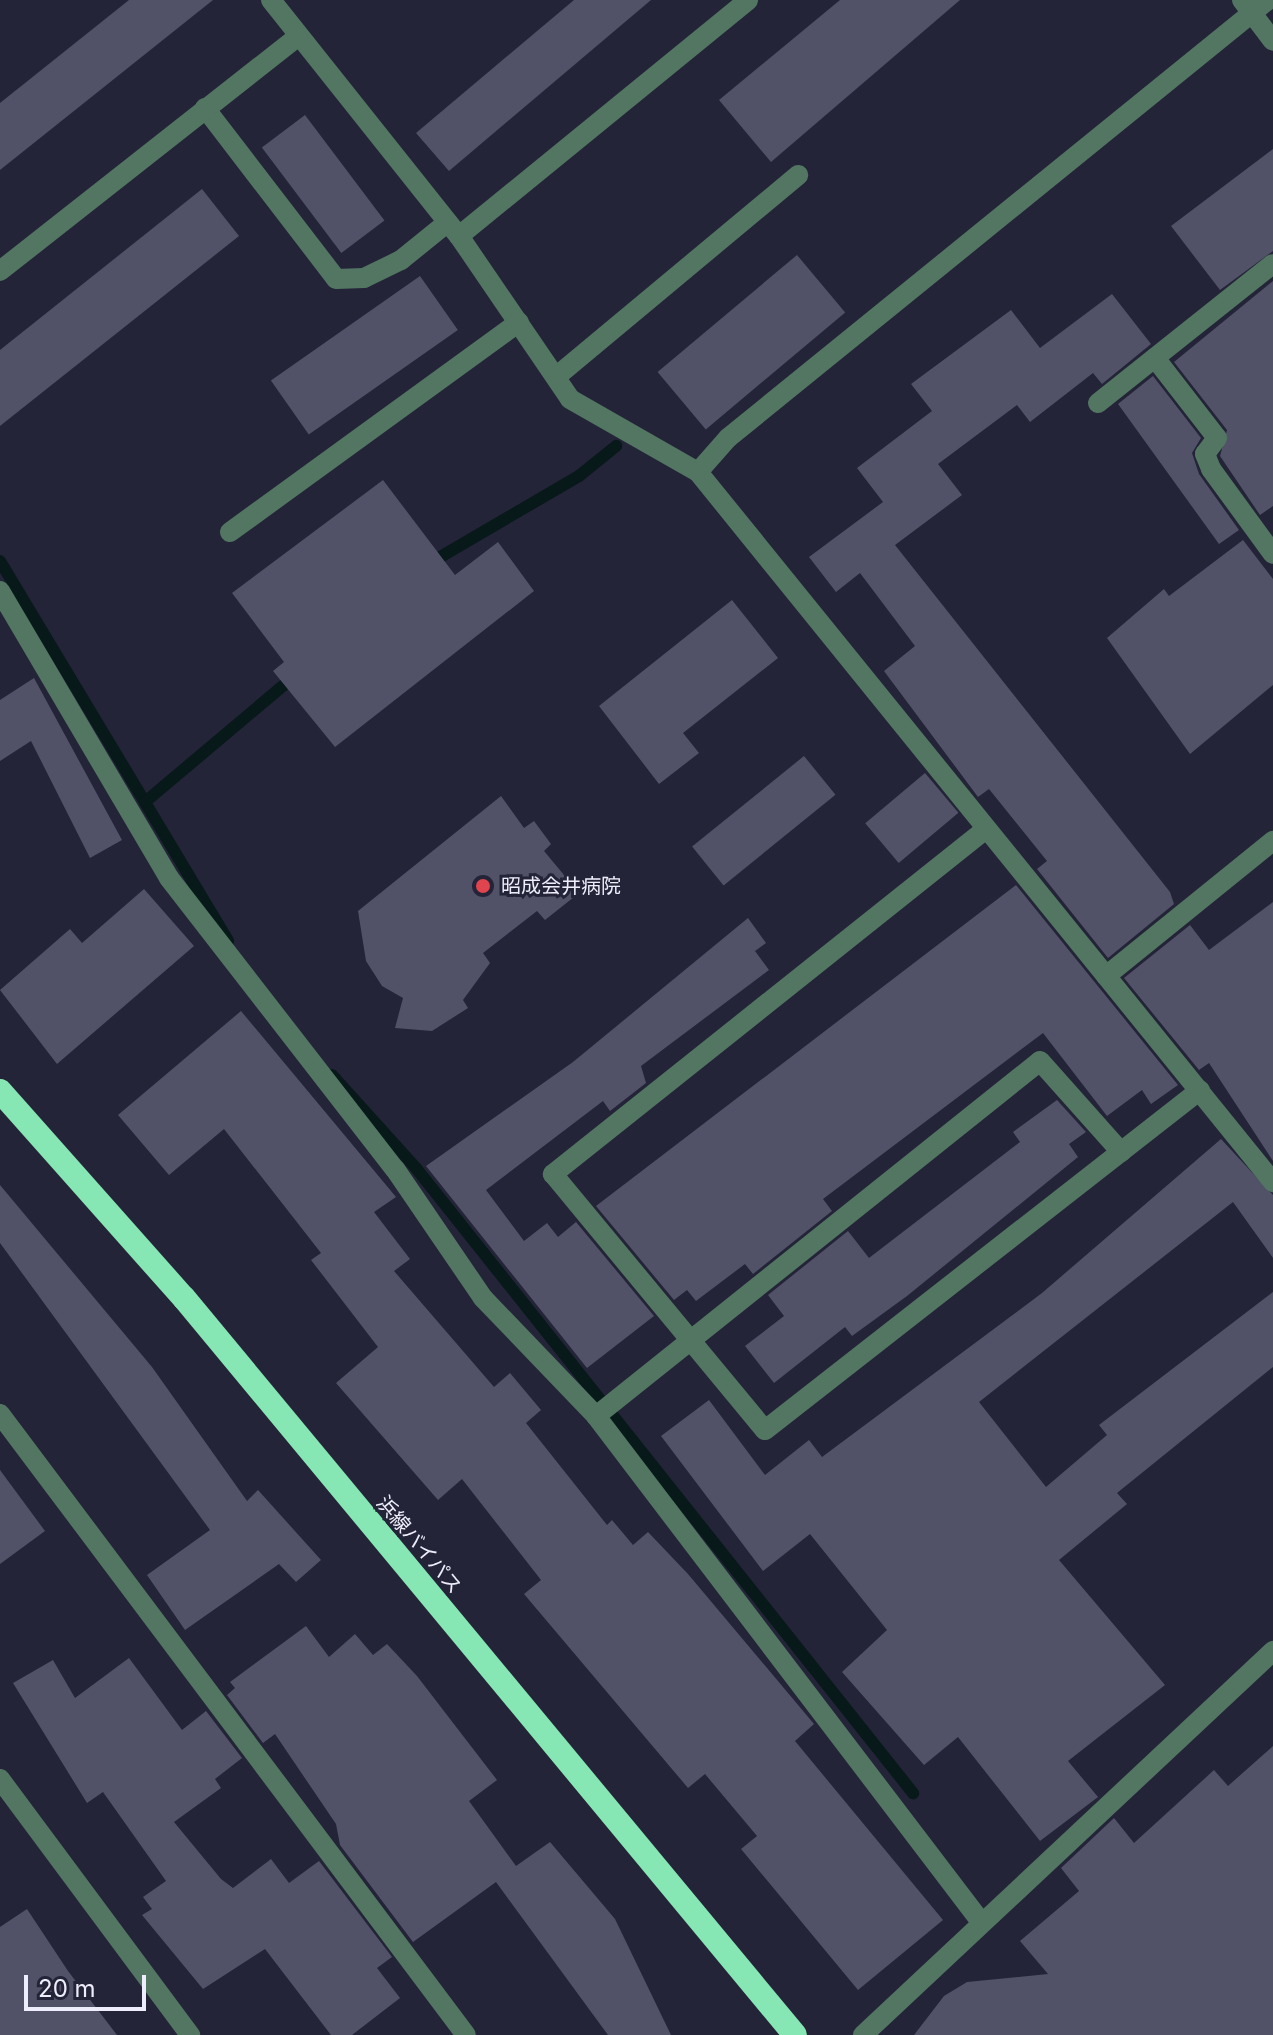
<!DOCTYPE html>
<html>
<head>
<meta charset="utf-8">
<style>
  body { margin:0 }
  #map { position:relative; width:1273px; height:2035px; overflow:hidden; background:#242438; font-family:Inter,"Noto Sans JP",sans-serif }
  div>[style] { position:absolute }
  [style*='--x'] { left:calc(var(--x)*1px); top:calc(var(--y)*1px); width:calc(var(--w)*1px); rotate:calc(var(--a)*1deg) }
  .stream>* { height:12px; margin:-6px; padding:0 6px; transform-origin:6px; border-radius:6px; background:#071919 }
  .building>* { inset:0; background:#515168; transform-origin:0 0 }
  .minor>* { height:20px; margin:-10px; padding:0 10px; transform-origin:10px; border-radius:10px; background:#527662 }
  .highway>* { height:24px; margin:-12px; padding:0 12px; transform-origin:12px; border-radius:12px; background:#87e7b4 }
  .dots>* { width:22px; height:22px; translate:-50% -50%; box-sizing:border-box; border:4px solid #242438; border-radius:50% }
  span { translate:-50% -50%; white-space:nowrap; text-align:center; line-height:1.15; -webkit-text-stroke:6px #242438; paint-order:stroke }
  .poi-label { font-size:20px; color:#ededfb }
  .left { translate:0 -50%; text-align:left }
  .street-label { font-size:20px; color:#ededfb }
  .scale { position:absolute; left:24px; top:1975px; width:122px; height:36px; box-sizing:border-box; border:4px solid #ededfb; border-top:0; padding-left:10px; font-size:24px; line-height:28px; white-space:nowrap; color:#ededfb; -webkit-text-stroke:6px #242438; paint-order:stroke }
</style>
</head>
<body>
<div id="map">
  <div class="stream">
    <div style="--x:0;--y:561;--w:443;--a:59"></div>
    <div style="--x:430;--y:563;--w:173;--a:-30.3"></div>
    <div style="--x:579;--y:476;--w:48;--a:-39"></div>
    <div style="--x:145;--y:802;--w:197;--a:-40.1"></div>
    <div style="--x:332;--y:1075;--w:125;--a:47.9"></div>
    <div style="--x:416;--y:1168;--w:799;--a:51.51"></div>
  </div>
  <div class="building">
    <div style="clip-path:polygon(129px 0,213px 0,0 170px,0 103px)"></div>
    <div style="clip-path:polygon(574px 0,651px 0,449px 171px,416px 133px)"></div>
    <div style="clip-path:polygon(840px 0,960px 0,771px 162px,719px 100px)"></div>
    <div style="left:305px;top:115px;width:132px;height:54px;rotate:53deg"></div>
    <div style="clip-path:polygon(1273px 149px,1273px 251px,1220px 290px,1171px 226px)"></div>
    <div style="clip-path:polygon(202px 189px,239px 236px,0 426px,0 350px)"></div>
    <div style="left:797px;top:255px;width:75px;height:182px;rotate:50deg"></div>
    <div style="left:420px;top:276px;width:66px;height:182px;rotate:55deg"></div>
    <div style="clip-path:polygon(1273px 281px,1273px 506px,1260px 515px,1220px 456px,1227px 430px,1174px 362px)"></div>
    <div style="clip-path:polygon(1112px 294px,1151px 344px,1102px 384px,1093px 373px,1030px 422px,1017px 405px,938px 464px,962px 495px,895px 545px,1170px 892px,1174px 904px,1108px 958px,1037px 869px,1047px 861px,989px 789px,978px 797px,884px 671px,915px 646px,860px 573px,836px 592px,809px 557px,883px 502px,857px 468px,932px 411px,911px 384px,1011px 310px,1040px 348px)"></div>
    <div style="clip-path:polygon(1153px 376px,1201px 438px,1192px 453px,1199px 474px,1239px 530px,1219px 544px,1118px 404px)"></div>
    <div style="clip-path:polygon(383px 480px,455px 575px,498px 542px,534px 591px,335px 747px,273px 671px,284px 662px,232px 593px)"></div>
    <div style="clip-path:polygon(1243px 540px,1273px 579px,1273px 685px,1190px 754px,1107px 638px,1164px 589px,1169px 596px)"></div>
    <div style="clip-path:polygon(732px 600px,778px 658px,683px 733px,699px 753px,659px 784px,599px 706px)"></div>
    <div style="clip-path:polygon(34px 678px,122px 840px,90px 858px,31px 741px,0 761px,0 700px)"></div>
    <div style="left:804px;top:756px;width:50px;height:144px;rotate:51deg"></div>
    <div style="left:925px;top:773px;width:52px;height:78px;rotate:50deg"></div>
    <div style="clip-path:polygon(501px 796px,524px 828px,534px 821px,551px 844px,544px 851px,579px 893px,545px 920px,537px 911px,483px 953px,490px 963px,463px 1000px,468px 1008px,432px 1031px,395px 1028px,403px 998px,382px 986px,366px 961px,358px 911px)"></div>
    <div style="clip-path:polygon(1016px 885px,1178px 1085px,1151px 1104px,1142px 1090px,1107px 1116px,1043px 1033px,823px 1199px,832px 1211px,753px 1274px,745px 1264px,696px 1301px,687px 1290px,674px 1300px,596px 1206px)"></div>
    <div style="clip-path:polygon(144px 889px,194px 946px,57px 1064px,0 990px,70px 929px,82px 943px)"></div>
    <div style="clip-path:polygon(1273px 902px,1273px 1161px,1209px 1063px,1199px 1070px,1124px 978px,1190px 925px,1209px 950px)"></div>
    <div style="clip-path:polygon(748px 918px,766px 943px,755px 951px,769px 970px,641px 1066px,646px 1083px,610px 1111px,603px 1101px,486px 1190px,524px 1241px,547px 1223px,558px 1237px,576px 1222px,654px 1316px,587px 1368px,426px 1166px,573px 1062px)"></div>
    <div style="clip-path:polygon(241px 1011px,396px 1197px,374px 1212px,410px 1259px,394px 1271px,494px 1387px,510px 1373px,541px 1410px,526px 1423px,607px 1525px,612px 1520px,633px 1545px,648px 1532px,688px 1574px,814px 1724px,795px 1741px,943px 1920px,858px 1990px,741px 1849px,757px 1836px,705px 1774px,688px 1788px,524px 1594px,541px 1580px,462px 1479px,438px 1500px,336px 1383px,378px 1347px,311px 1260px,321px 1253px,224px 1129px,169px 1175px,118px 1115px)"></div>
    <div style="clip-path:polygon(1057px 1100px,1086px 1132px,1069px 1144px,1078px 1157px,907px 1296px,852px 1336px,845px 1327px,774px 1383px,745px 1346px,784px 1316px,768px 1295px,848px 1231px,869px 1258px,1020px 1142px,1013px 1132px)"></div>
    <div style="clip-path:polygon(1221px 1139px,1273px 1195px,1273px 1258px,1233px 1202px,979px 1402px,1046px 1487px,1107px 1435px,1099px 1425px,1273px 1292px,1273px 1367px,1117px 1493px,1127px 1504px,1059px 1560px,1165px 1685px,1068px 1761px,1098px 1797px,1040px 1841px,958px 1737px,924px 1765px,842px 1672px,887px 1630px,810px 1534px,763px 1571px,661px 1436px,709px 1400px,765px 1475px,809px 1440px,822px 1457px,1042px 1293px)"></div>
    <div style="clip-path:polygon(0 1185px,152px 1367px,247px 1501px,258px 1490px,321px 1560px,296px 1582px,279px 1564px,185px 1630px,147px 1575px,210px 1530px,0 1243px)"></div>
    <div style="clip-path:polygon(0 1470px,45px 1531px,0 1564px)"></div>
    <div style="clip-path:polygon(306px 1626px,329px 1657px,355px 1634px,373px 1655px,387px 1644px,417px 1676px,497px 1780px,469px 1801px,516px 1866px,550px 1842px,615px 1919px,671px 2035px,608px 2035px,496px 1882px,413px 1942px,340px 1845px,336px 1824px,275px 1734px,263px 1743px,227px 1695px,235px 1688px,230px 1682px)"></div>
    <div style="clip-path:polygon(129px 1658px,182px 1730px,206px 1711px,242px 1758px,215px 1779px,221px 1788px,174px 1822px,221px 1879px,233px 1888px,271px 1859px,289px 1883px,319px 1861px,392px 1957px,377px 1968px,400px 1998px,352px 2035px,331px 2035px,265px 1949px,203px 1989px,142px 1915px,152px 1909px,143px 1897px,166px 1881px,103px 1792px,87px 1803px,13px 1683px,53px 1660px,75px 1698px)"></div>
    <div style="clip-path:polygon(1273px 1746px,1273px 2035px,914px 2035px,944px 1996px,967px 1982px,1048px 1974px,1020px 1941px,1079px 1891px,1061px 1868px,1114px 1818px,1134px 1843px,1214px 1770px,1228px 1786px)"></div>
    <div style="clip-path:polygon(27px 1909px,68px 1971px,117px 2035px,0 2035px,0 1927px)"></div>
  </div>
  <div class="minor">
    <div style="--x:271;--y:0;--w:302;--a:51.5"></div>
    <div style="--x:459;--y:236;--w:197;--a:55.7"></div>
    <div style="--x:570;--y:399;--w:147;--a:29.7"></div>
    <div style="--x:698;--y:472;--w:914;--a:51"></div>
    <div style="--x:1242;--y:0;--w:51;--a:52.9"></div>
    <div style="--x:205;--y:108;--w:215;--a:52.5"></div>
    <div style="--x:336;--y:279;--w:28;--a:-2"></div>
    <div style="--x:364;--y:278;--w:41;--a:-25.9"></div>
    <div style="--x:401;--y:260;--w:60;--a:-39"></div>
    <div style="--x:459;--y:236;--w:373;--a:-39.2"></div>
    <div style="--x:0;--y:271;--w:380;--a:-38.2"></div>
    <div style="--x:1155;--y:358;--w:101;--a:52.2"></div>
    <div style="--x:1217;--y:438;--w:20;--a:127"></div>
    <div style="--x:1205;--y:454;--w:16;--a:68"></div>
    <div style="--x:1211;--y:469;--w:105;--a:53.9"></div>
    <div style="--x:557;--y:376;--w:314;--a:-39.8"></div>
    <div style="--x:1098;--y:403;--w:223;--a:-38.5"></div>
    <div style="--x:698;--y:472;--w:45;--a:-48.6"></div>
    <div style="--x:728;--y:438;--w:695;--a:-39.05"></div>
    <div style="--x:230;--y:532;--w:357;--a:-36"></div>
    <div style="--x:0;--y:591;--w:333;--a:59.5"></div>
    <div style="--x:169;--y:878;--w:368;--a:52.2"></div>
    <div style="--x:395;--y:1169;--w:156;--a:55.7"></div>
    <div style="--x:483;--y:1298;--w:163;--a:46.2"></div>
    <div style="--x:596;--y:1416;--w:636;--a:52.73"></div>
    <div style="--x:986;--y:829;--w:554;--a:141.45"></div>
    <div style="--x:553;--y:1174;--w:332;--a:50.4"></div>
    <div style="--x:765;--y:1430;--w:552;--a:-38.01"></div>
    <div style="--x:1106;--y:976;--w:215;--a:-39"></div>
    <div style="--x:0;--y:1414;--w:776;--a:53.12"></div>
    <div style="--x:596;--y:1416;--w:568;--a:-38.64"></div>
    <div style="--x:1040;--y:1061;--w:122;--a:48.3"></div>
    <div style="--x:0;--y:1779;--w:319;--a:53.4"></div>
    <div style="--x:863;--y:2035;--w:562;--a:-43.12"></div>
  </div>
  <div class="highway">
    <div style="--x:0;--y:1091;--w:277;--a:48.4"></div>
    <div style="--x:184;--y:1298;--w:957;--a:50.34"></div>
  </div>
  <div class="dots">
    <div style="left:483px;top:886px;background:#e0444e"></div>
  </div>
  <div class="poi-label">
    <span class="left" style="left:501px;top:886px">昭成会井病院</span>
  </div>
  <div class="street-label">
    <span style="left:419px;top:1545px;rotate:50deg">浜線バイパス</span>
  </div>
  <div class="scale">20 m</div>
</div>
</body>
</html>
